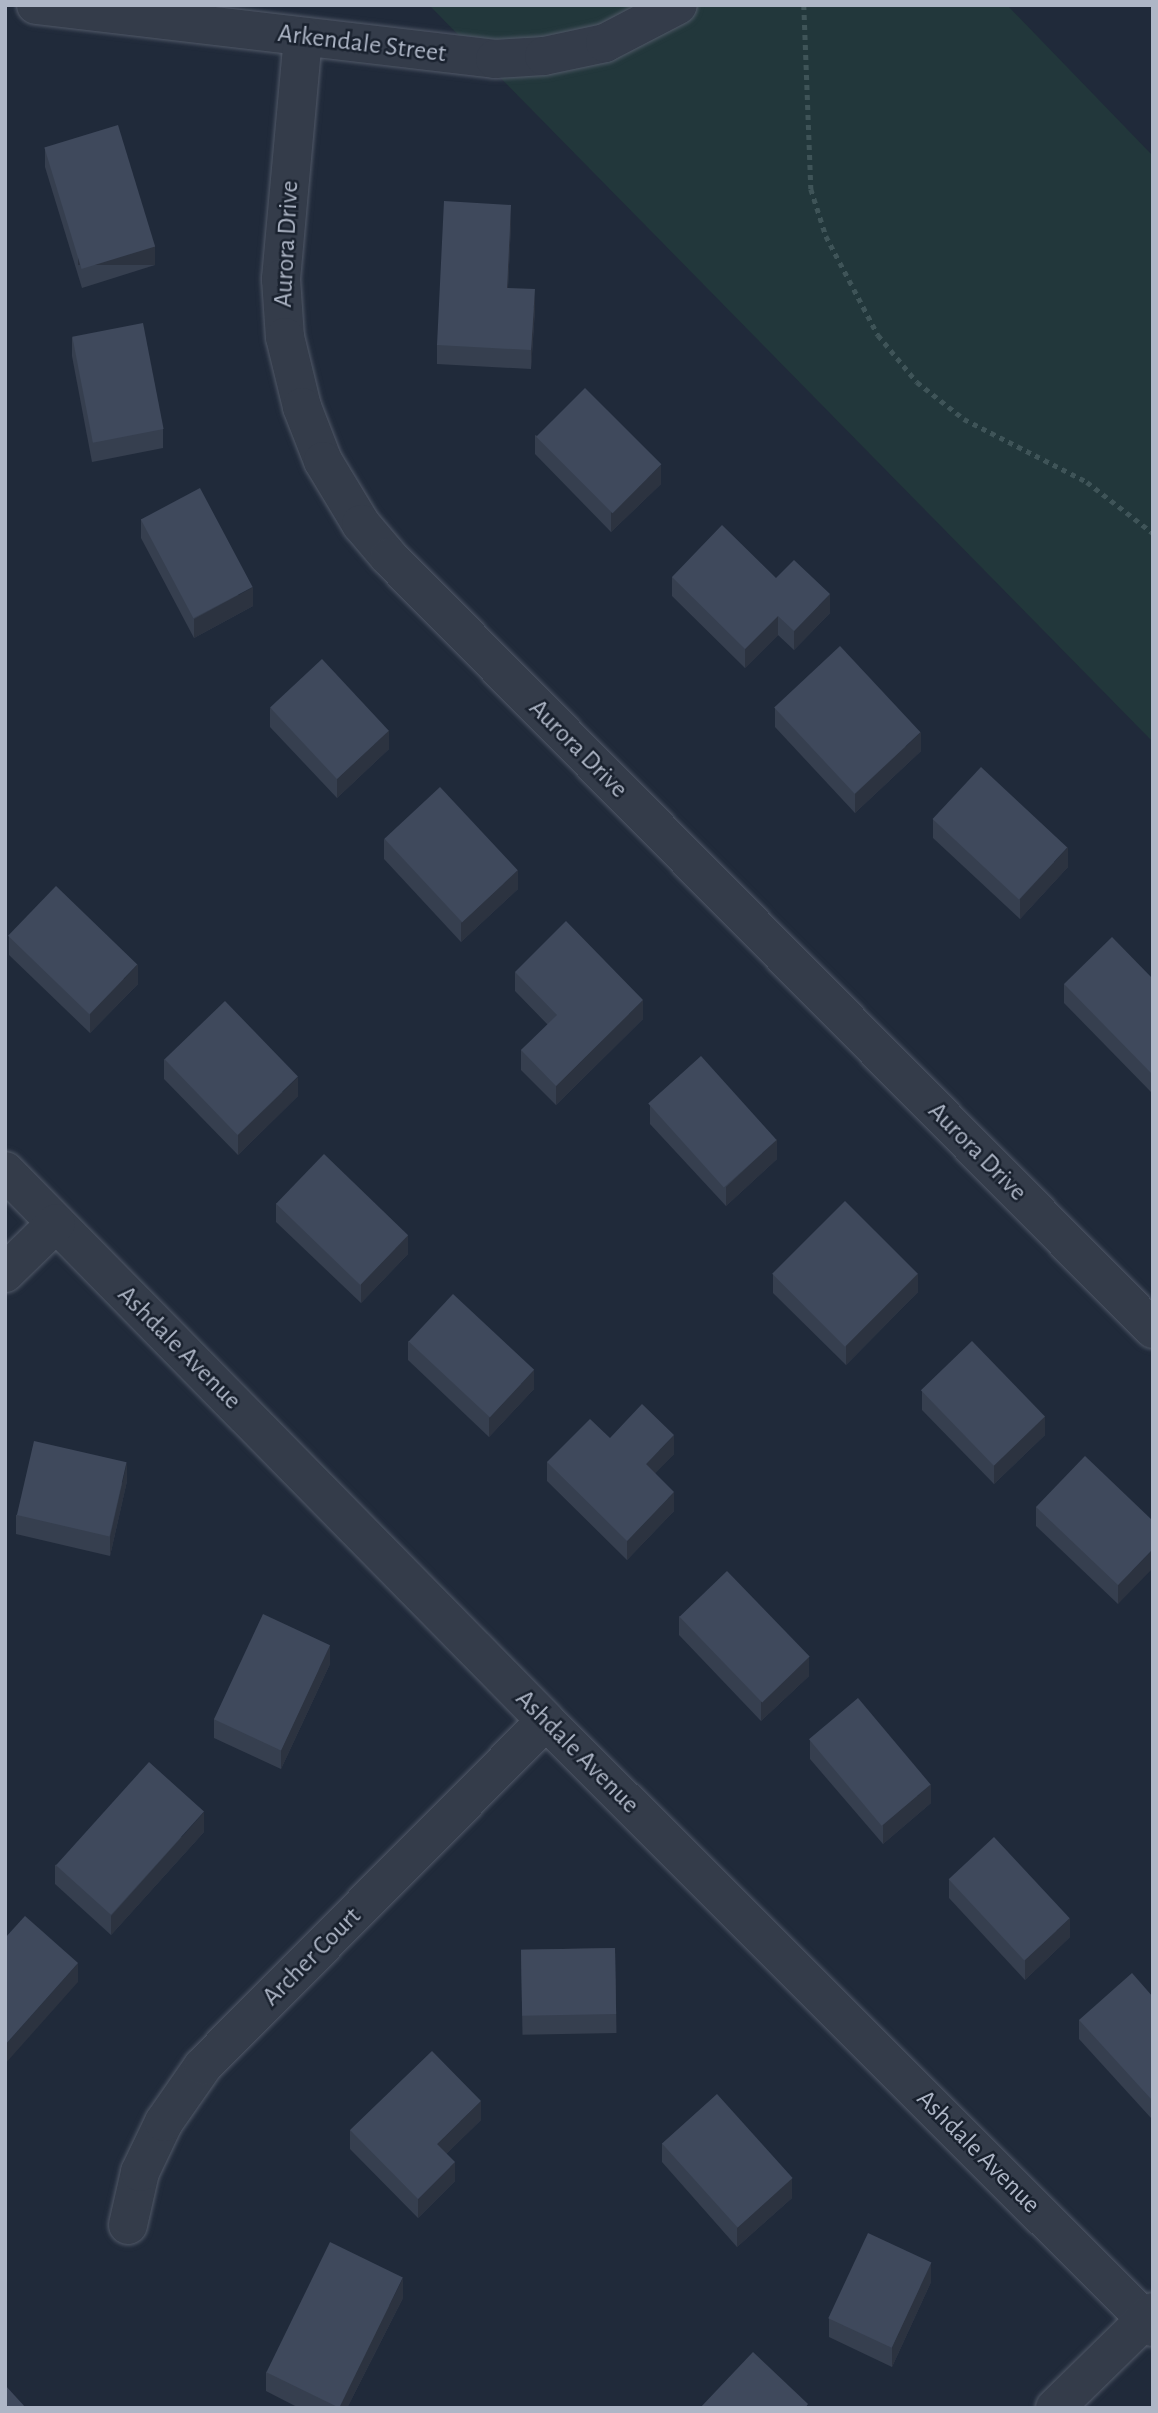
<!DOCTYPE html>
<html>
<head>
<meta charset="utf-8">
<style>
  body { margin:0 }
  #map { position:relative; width:1158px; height:2413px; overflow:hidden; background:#202a3a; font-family:"Alegreya Sans",sans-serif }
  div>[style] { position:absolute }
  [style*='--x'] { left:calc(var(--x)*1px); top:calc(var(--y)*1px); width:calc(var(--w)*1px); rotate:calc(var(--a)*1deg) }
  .green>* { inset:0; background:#22373b }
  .path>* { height:4.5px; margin-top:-2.25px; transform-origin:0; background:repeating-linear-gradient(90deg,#3f5458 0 5px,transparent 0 10px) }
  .roads { filter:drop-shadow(0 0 2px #515968) drop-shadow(0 0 2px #515968) }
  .street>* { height:38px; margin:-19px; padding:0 19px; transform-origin:19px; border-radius:19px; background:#343c4a }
  .wall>* { inset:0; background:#363f4f; transform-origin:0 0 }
  .shaded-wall>* { inset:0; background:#2c3340; transform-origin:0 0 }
  .building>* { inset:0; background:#3f495c; transform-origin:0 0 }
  span { translate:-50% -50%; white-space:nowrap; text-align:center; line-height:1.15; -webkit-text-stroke:5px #19212e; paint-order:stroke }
  .street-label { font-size:26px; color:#aeb6c6 }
  .frame { position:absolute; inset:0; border:7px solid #aeb6c6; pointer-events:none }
</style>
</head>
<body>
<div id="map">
  <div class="green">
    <div style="clip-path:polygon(429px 5px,1007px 5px,1153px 156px,1153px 742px)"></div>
  </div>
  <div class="path">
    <div style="--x:804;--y:5;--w:184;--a:87.8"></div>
    <div style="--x:811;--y:189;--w:49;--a:72.3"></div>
    <div style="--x:826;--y:236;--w:112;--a:62.3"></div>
    <div style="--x:878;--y:335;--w:61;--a:50.3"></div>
    <div style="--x:917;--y:382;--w:60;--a:38.2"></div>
    <div style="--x:964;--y:419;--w:138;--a:27.1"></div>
    <div style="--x:1087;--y:482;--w:83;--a:37.7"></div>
  </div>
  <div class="roads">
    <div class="street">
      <div style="--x:36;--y:5;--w:462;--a:6.7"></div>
      <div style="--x:495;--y:59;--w:49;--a:-3.5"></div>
      <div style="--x:544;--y:56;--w:62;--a:-12"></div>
      <div style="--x:605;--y:43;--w:82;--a:-27.5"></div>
      <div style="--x:303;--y:37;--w:243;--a:95.2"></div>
      <div style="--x:281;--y:279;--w:58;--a:86.1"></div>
      <div style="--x:285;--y:337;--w:72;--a:76.3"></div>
      <div style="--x:302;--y:407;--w:58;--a:68.7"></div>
      <div style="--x:323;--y:461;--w:74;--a:58.9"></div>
      <div style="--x:361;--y:524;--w:43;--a:49.7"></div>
      <div style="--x:389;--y:557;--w:1086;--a:45.3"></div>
      <div style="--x:5;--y:1171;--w:771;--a:45.47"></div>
      <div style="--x:546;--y:1721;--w:858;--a:44.95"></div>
      <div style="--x:5;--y:1273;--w:71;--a:-44.4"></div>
      <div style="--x:128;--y:2225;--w:54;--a:-77.2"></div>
      <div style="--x:140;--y:2172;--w:55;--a:-64.4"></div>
      <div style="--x:164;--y:2122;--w:68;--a:-55.1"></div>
      <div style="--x:203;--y:2066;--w:486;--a:-45.2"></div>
      <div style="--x:1055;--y:2408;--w:137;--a:-44.4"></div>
    </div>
  </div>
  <div class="wall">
    <div style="clip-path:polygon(45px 148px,155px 265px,82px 288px,45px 167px)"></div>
    <div style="clip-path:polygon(511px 224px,508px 288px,535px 309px,531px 369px,437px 364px,437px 345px)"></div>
    <div style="clip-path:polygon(72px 337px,163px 429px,163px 448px,92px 462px,72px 356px)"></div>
    <div style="clip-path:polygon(535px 435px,661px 484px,611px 532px,535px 454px)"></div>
    <div style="clip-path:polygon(141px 519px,253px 606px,194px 638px,141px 538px)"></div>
    <div style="clip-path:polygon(672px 577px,776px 578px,830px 613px,794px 650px,778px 635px,745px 668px,672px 596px)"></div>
    <div style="clip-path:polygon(270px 708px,389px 749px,337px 798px,270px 727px)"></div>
    <div style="clip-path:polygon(775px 708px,921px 751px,855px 813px,775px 727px)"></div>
    <div style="clip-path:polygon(933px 819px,1068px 867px,1020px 919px,933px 838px)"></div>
    <div style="clip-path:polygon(384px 839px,518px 889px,461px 942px,384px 859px)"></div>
    <div style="clip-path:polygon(9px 936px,138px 984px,90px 1033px,9px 955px)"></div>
    <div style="clip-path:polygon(515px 972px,643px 1019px,556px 1105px,521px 1070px,521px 1050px,548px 1025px,515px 991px)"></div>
    <div style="clip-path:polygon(1153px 979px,1151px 1092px,1064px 1003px,1064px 984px)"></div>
    <div style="clip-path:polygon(164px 1059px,298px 1096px,238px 1155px,164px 1079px)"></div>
    <div style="clip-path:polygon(650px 1105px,777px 1159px,726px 1206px,650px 1124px)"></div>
    <div style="clip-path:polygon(276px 1203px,408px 1254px,361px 1303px,276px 1222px)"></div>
    <div style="clip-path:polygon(773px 1274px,918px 1292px,846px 1365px,773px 1293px)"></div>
    <div style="clip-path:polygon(408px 1341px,534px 1389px,489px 1437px,408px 1360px)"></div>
    <div style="clip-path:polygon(922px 1391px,1045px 1435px,994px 1484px,922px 1410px)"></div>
    <div style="clip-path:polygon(610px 1438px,674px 1454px,655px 1473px,674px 1511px,627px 1560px,547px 1481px,547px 1462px)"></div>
    <div style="clip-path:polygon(127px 1481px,110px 1556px,16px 1534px,16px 1515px)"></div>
    <div style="clip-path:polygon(1036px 1507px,1153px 1521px,1118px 1604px,1036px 1526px)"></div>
    <div style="clip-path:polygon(679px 1616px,809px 1676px,761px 1721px,679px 1635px)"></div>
    <div style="clip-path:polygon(330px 1664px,281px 1769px,214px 1738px,214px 1719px)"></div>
    <div style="clip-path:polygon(810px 1740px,931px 1803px,883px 1844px,810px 1759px)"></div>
    <div style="clip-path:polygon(204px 1832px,111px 1935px,55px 1884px,55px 1865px)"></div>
    <div style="clip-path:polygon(949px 1879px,1070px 1937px,1025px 1980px,949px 1898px)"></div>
    <div style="left:615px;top:1948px;width:85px;height:94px;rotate:89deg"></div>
    <div style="clip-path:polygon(1153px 1997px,1151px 2118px,1079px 2039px,1079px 2020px)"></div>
    <div style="clip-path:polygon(481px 2120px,446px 2154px,455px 2181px,418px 2218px,350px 2149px,350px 2130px)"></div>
    <div style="clip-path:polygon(662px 2143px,792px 2198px,737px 2247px,662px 2162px)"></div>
    <div style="clip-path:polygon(931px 2282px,892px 2367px,829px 2337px,829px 2318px)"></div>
    <div style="clip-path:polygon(403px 2298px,347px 2408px,299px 2408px,266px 2391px,266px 2372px)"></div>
  </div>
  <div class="shaded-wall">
    <div style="clip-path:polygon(511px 205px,511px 224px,507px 307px,507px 288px)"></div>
    <div style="left:155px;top:246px;width:19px;height:77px;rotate:90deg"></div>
    <div style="clip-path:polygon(535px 289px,535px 309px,531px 369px,531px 350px)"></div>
    <div style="clip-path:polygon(661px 465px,661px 484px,611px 532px,611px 513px)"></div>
    <div style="clip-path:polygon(253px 587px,253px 606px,194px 638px,194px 619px)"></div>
    <div style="clip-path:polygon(830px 594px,830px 613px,794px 650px,794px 631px)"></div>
    <div style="clip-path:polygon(778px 616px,778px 635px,745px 668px,745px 649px)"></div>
    <div style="clip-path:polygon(389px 730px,389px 749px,337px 798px,337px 779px)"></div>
    <div style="clip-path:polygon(921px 732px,921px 751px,855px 813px,855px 794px)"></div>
    <div style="clip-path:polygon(1068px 847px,1068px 867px,1020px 919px,1020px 899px)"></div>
    <div style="clip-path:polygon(518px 870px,518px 889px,461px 942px,461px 923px)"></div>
    <div style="clip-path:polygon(138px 964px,138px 984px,90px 1033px,90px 1014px)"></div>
    <div style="clip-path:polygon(643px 1000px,643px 1019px,556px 1105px,556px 1086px)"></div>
    <div style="clip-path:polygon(1153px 1070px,1153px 1090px,1151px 1092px,1151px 1073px)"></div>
    <div style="clip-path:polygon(298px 1077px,298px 1096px,238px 1155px,238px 1135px)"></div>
    <div style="clip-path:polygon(777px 1139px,777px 1159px,726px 1206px,726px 1187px)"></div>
    <div style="clip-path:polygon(408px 1235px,408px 1254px,361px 1303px,361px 1284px)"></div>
    <div style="clip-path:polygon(918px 1273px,918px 1292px,846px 1365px,846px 1345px)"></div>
    <div style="clip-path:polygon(534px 1370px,534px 1389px,489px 1437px,489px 1418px)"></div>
    <div style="clip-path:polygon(1045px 1416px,1045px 1435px,994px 1484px,994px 1465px)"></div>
    <div style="clip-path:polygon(674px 1435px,674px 1454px,646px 1483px,646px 1464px)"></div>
    <div style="clip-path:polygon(127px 1462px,127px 1481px,110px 1556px,110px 1537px)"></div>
    <div style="clip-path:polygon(674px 1492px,674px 1511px,627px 1560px,627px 1541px)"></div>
    <div style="clip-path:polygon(1153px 1549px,1153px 1568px,1118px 1604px,1118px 1585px)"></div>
    <div style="clip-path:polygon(330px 1645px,330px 1664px,281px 1769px,281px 1750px)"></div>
    <div style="clip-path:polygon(809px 1657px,809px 1676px,761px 1721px,761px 1702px)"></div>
    <div style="clip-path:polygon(931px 1784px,931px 1803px,883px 1844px,883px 1825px)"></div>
    <div style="clip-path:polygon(204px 1812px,204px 1832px,111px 1935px,111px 1916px)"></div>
    <div style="clip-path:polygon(1070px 1918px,1070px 1937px,1025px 1980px,1025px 1960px)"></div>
    <div style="clip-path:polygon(78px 1963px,78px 1982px,5px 2064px,5px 2045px)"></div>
    <div style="clip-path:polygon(1153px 2097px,1153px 2117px,1151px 2118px,1151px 2099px)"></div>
    <div style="clip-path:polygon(481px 2101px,481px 2120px,437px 2163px,437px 2144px)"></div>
    <div style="clip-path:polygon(455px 2162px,455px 2181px,418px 2218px,418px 2199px)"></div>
    <div style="clip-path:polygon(792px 2178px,792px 2198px,737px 2247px,737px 2228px)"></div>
    <div style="clip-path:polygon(931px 2263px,931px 2282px,892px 2367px,892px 2347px)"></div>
    <div style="clip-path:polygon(403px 2278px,403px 2298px,347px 2408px,338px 2408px)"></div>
  </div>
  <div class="building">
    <div style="left:118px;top:125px;width:127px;height:77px;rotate:73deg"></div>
    <div style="clip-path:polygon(444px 201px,511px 205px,507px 288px,535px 289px,531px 350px,437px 345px)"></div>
    <div style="left:143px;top:323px;width:108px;height:72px;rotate:79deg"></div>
    <div style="left:585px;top:388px;width:108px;height:69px;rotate:45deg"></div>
    <div style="left:200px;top:488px;width:112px;height:67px;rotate:62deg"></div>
    <div style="clip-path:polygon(722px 525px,776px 578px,794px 560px,830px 594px,794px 631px,778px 616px,745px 649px,672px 577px)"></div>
    <div style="left:840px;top:646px;width:118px;height:90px;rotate:47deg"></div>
    <div style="left:322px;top:659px;width:98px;height:71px;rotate:47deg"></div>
    <div style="left:981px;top:767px;width:118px;height:71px;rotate:43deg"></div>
    <div style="left:440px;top:787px;width:114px;height:76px;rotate:47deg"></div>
    <div style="left:56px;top:886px;width:113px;height:69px;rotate:44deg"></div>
    <div style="clip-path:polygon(566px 921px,643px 1000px,556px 1086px,521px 1050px,557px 1015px,515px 972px)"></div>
    <div style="clip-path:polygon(1112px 937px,1153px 979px,1153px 1070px,1151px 1073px,1064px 984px)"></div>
    <div style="left:225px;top:1001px;width:105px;height:84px;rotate:46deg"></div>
    <div style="left:701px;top:1056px;width:113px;height:71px;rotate:48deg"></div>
    <div style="left:324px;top:1154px;width:117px;height:69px;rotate:44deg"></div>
    <div style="left:845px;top:1201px;width:103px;height:103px;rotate:45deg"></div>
    <div style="left:453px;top:1294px;width:111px;height:65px;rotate:43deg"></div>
    <div style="left:972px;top:1341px;width:105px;height:71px;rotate:46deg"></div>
    <div style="clip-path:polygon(642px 1404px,674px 1435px,646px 1464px,674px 1492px,627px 1541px,547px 1462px,590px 1419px,610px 1438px)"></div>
    <div style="left:34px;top:1441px;width:95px;height:76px;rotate:13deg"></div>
    <div style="clip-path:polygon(1085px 1456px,1153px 1521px,1153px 1549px,1118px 1585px,1036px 1507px)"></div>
    <div style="left:727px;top:1571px;width:119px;height:66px;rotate:46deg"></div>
    <div style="left:263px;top:1614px;width:74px;height:116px;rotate:25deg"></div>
    <div style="left:858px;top:1698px;width:113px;height:64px;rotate:50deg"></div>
    <div style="left:149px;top:1762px;width:74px;height:139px;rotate:42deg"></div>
    <div style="left:994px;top:1837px;width:111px;height:62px;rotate:47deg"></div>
    <div style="clip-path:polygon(25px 1916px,78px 1963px,5px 2045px,5px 1938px)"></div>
    <div style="left:615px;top:1948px;width:66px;height:94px;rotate:89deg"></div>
    <div style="clip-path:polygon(1132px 1973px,1153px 1997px,1153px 2097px,1151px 2099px,1079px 2020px)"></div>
    <div style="clip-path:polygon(432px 2051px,481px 2101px,437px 2144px,455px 2162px,418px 2199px,350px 2130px)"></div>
    <div style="left:717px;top:2094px;width:113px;height:74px;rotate:48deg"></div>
    <div style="left:868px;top:2233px;width:70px;height:94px;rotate:25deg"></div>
    <div style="left:330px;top:2242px;width:81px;height:145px;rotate:26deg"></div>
    <div style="clip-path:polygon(753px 2352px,808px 2404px,805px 2408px,700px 2408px)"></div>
    <div style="clip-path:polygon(5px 2385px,26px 2408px,5px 2408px)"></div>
    <div style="clip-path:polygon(211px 2406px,211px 2408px,189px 2408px)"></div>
  </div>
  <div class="street-label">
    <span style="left:362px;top:44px;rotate:7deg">Arkendale Street</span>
    <span style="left:287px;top:244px;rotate:-87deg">Aurora Drive</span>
    <span style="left:578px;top:749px;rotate:45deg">Aurora Drive</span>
    <span style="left:977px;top:1152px;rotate:45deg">Aurora Drive</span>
    <span style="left:179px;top:1348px;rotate:45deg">Ashdale Avenue</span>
    <span style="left:577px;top:1752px;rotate:45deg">Ashdale Avenue</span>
    <span style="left:312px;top:1957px;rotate:-45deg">Archer Court</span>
    <span style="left:978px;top:2152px;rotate:45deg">Ashdale Avenue</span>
  </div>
  <div class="frame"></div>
</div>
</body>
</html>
